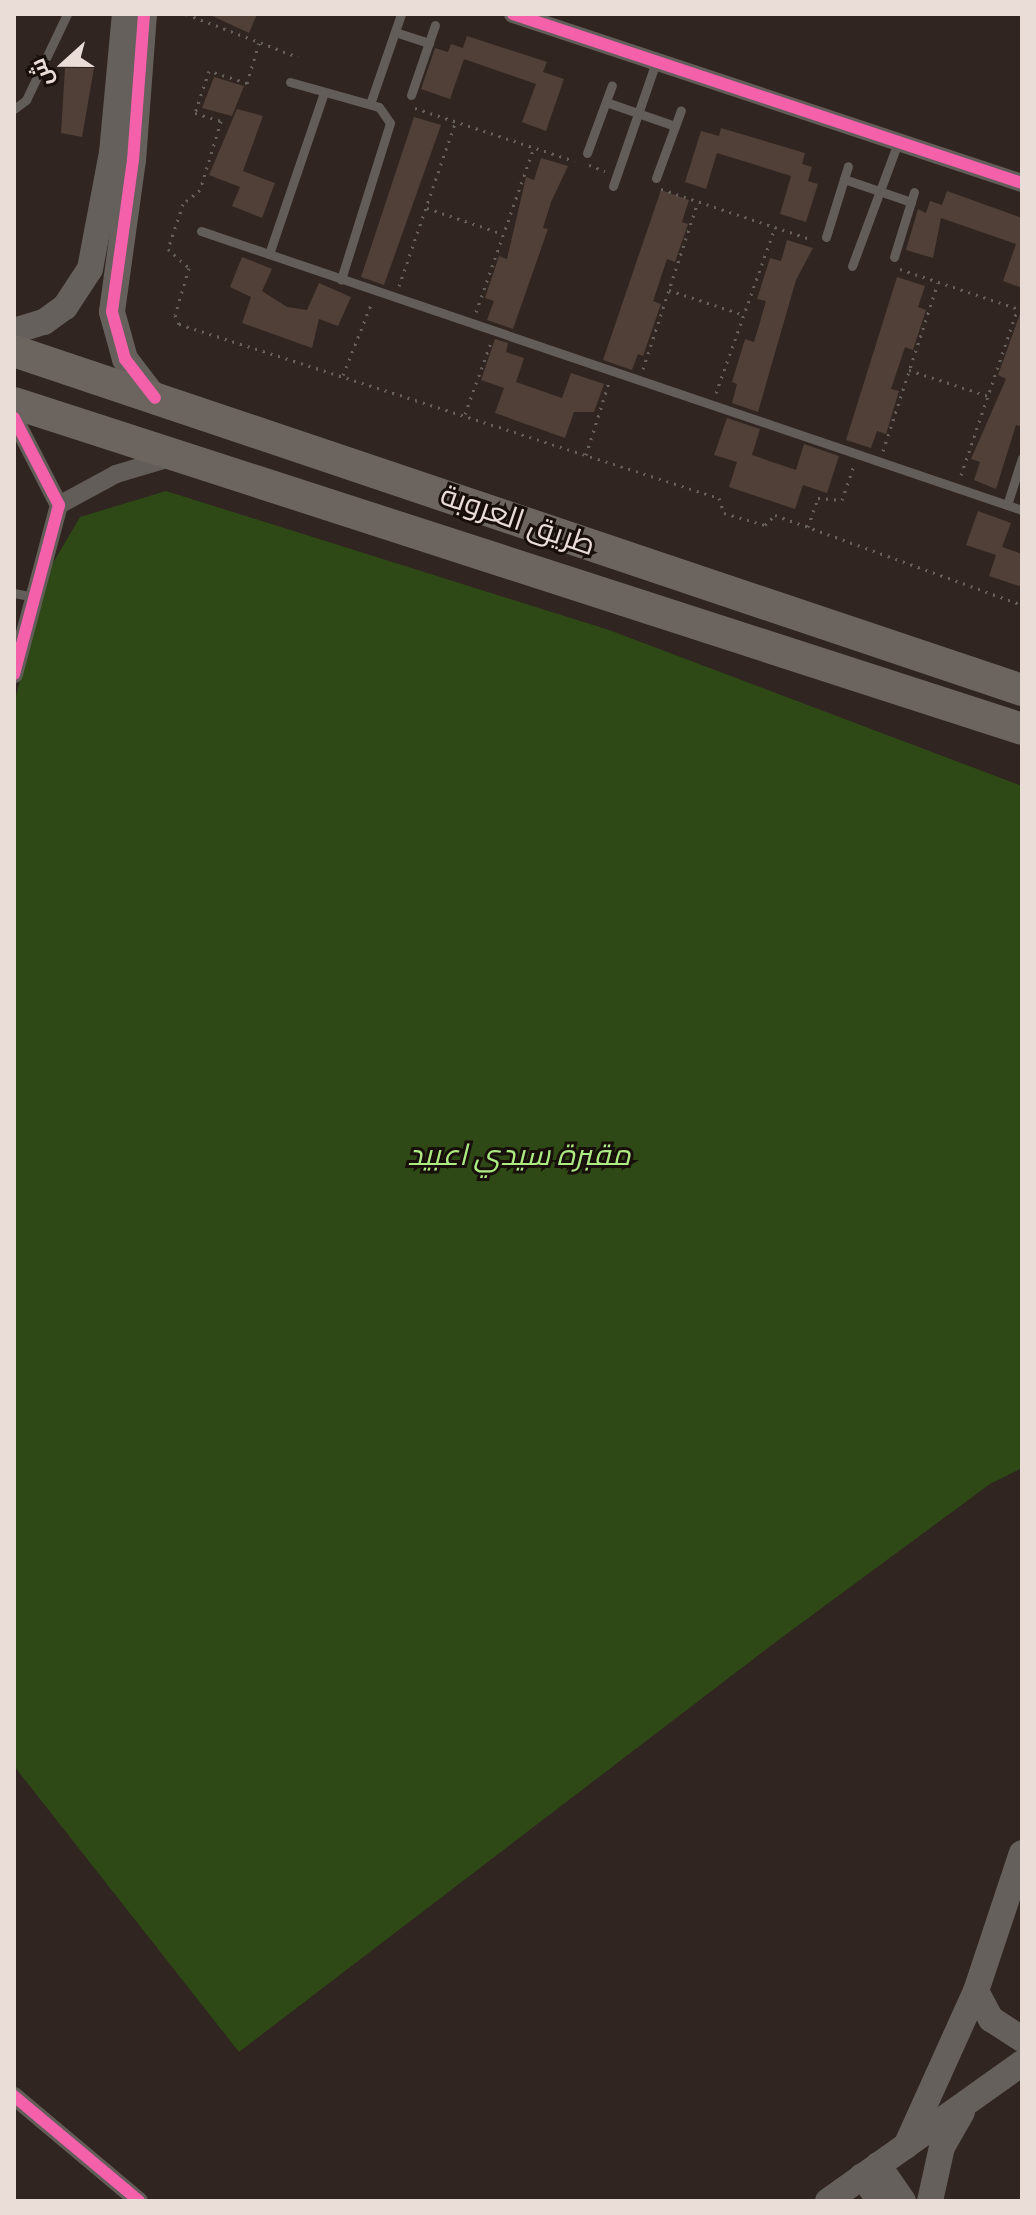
<!DOCTYPE html>
<html>
<head>
<meta charset="utf-8">
<style>
  body { margin:0 }
  #map { position:relative; width:1036px; height:2215px; overflow:hidden; background:#302520; font-family:"Zilla Slab",Cairo,serif }
  div>[style] { position:absolute }
  [style*='--x'] { left:calc(var(--x)*1px); top:calc(var(--y)*1px); width:calc(var(--w)*1px); rotate:calc(var(--a)*1deg) }
  .green>* { inset:0; background:#2e4816 }
  .building>* { inset:0; background:#504038 }
  .path>* { height:3px; margin-top:-1.5px; transform-origin:0; background:repeating-linear-gradient(90deg,#67615d 0 2px,transparent 0 8px) }
  .lane>* { height:9px; margin:-4.5px; padding:0 4.5px; transform-origin:4.5px; border-radius:4.5px; background:#635d5a }
  .street>* { height:18px; margin:-9px; padding:0 9px; transform-origin:9px; border-radius:9px; background:#635d5a }
  .secondary>* { height:26px; margin:-13px; padding:0 13px; transform-origin:13px; border-radius:13px; background:#66605c }
  .highway>* { height:32px; margin:-16px; padding:0 16px; transform-origin:16px; border-radius:16px; background:#6c655f }
  .cycleway>* { height:12px; margin:-6px; padding:0 6px; transform-origin:6px; border-radius:6px; background:#f560ab }
  span { translate:-50% -50%; white-space:nowrap; text-align:center; line-height:1.15; -webkit-text-stroke:6px #180e0a; paint-order:stroke }
  .street-label { font-size:30px; color:#eadcd6 }
  .park-label { font-size:30px; color:#adec82; font-style:italic }
  .frame { position:absolute; inset:0; border:16px solid #eadcd6; pointer-events:none }
  .north { position:absolute; left:24px; top:24px; width:80px; height:80px; -webkit-text-stroke:6px #180e0a; paint-order:stroke; rotate:249deg; font-size:22px; font-weight:700; line-height:32px; text-align:center; color:#eadcd6 }
  .north::after { content:''; display:block; margin:auto; width:28px; height:36px; background:#eadcd6; clip-path:polygon(50% 0,100% 100%,50% 72%,0 100%) }
</style>
</head>
<body>
<div id="map">
  <div class="green">
    <div style="clip-path:polygon(166px 491px,609px 630px,1022px 786px,1022px 1468px,990px 1484px,773px 1644px,239px 2052px,14px 1766px,14px 704px,47px 573px,80px 517px)"></div>
  </div>
  <div class="building">
    <div style="clip-path:polygon(208px 14px,257px 14px,249px 33px)"></div>
    <div style="clip-path:polygon(467px 36px,547px 62px,543px 72px,564px 79px,546px 131px,522px 122px,536px 84px,464px 59px,450px 99px,421px 89px,435px 48px,448px 52px,451px 44px,463px 48px)"></div>
    <div style="clip-path:polygon(65px 68px,94px 68px,82px 137px,61px 133px)"></div>
    <div style="clip-path:polygon(214px 77px,244px 86px,232px 116px,202px 108px)"></div>
    <div style="clip-path:polygon(237px 109px,263px 116px,243px 171px,275px 183px,262px 218px,232px 206px,240px 187px,209px 175px)"></div>
    <div style="clip-path:polygon(414px 117px,441px 125px,384px 285px,361px 277px)"></div>
    <div style="clip-path:polygon(721px 128px,805px 153px,802px 164px,812px 167px,808px 181px,818px 184px,806px 222px,780px 214px,791px 176px,717px 153px,706px 189px,685px 182px,701px 131px,719px 136px)"></div>
    <div style="clip-path:polygon(541px 158px,568px 166px,551px 202px,543px 228px,548px 229px,513px 329px,487px 320px,494px 301px,485px 298px,499px 256px,507px 259px,526px 177px,534px 180px)"></div>
    <div style="clip-path:polygon(661px 190px,689px 200px,682px 222px,688px 224px,675px 262px,667px 259px,653px 301px,661px 304px,643px 356px,638px 354px,632px 370px,603px 360px)"></div>
    <div style="clip-path:polygon(947px 191px,1022px 218px,1022px 288px,1003px 281px,1016px 244px,941px 218px,933px 258px,906px 250px,918px 209px,926px 213px,930px 201px,942px 205px)"></div>
    <div style="clip-path:polygon(787px 240px,813px 248px,796px 280px,758px 412px,732px 403px,737px 384px,732px 382px,745px 339px,754px 342px,760px 322px,766px 301px,757px 299px,770px 258px,781px 261px)"></div>
    <div style="clip-path:polygon(242px 257px,272px 269px,262px 291px,287px 307px,307px 310px,319px 283px,351px 297px,338px 326px,319px 319px,312px 348px,242px 323px,251px 297px,230px 287px)"></div>
    <div style="clip-path:polygon(897px 277px,925px 286px,918px 307px,926px 310px,913px 350px,905px 347px,891px 389px,899px 391px,886px 434px,877px 431px,871px 448px,846px 440px)"></div>
    <div style="clip-path:polygon(1020px 314px,1022px 427px,1016px 425px,996px 489px,974px 480px,980px 462px,971px 459px,1006px 379px,998px 375px)"></div>
    <div style="clip-path:polygon(495px 339px,508px 343px,506px 352px,524px 358px,516px 382px,562px 398px,571px 373px,604px 384px,594px 412px,574px 412px,565px 438px,495px 413px,504px 388px,481px 380px)"></div>
    <div style="clip-path:polygon(727px 418px,760px 429px,752px 455px,796px 470px,804px 444px,839px 456px,827px 493px,803px 485px,795px 509px,729px 487px,737px 462px,714px 455px)"></div>
    <div style="clip-path:polygon(978px 511px,1011px 523px,1002px 547px,1022px 554px,1022px 587px,989px 576px,996px 555px,966px 545px)"></div>
  </div>
  <div class="path">
    <div style="--x:186;--y:14;--w:120;--a:21"></div>
    <div style="--x:259;--y:43;--w:42;--a:106.7"></div>
    <div style="--x:247;--y:83;--w:40;--a:-162"></div>
    <div style="--x:209;--y:71;--w:44;--a:108.4"></div>
    <div style="--x:195;--y:113;--w:27;--a:17"></div>
    <div style="--x:221;--y:121;--w:72;--a:106.9"></div>
    <div style="--x:200;--y:190;--w:22;--a:141"></div>
    <div style="--x:183;--y:204;--w:47;--a:108.4"></div>
    <div style="--x:168;--y:249;--w:28;--a:42"></div>
    <div style="--x:189;--y:268;--w:49;--a:106.6"></div>
    <div style="--x:175;--y:315;--w:10;--a:66"></div>
    <div style="--x:179;--y:324;--w:567;--a:17.86"></div>
    <div style="--x:719;--y:498;--w:16;--a:72"></div>
    <div style="--x:724;--y:513;--w:43;--a:16.3"></div>
    <div style="--x:765;--y:525;--w:14;--a:-45"></div>
    <div style="--x:775;--y:515;--w:263;--a:20"></div>
    <div style="--x:415;--y:108;--w:168;--a:18.4"></div>
    <div style="--x:589;--y:165;--w:17;--a:21"></div>
    <div style="--x:661;--y:189;--w:160;--a:18.5"></div>
    <div style="--x:427;--y:208;--w:80;--a:18.9"></div>
    <div style="--x:900;--y:269;--w:129;--a:18.6"></div>
    <div style="--x:399;--y:286;--w:172;--a:-71"></div>
    <div style="--x:669;--y:290;--w:79;--a:18.4"></div>
    <div style="--x:476;--y:312;--w:175;--a:-70.6"></div>
    <div style="--x:643;--y:369;--w:176;--a:-71.8"></div>
    <div style="--x:909;--y:370;--w:83;--a:18.2"></div>
    <div style="--x:343;--y:375;--w:79;--a:-68.3"></div>
    <div style="--x:716;--y:393;--w:176;--a:-70.4"></div>
    <div style="--x:465;--y:414;--w:77;--a:-70.1"></div>
    <div style="--x:883;--y:451;--w:177;--a:-71.9"></div>
    <div style="--x:586;--y:455;--w:77;--a:-72.5"></div>
    <div style="--x:961;--y:475;--w:176;--a:-71.2"></div>
    <div style="--x:808;--y:527;--w:31;--a:-71"></div>
    <div style="--x:818;--y:498;--w:24;--a:5"></div>
    <div style="--x:842;--y:500;--w:37;--a:-71"></div>
  </div>
  <div class="lane">
    <div style="--x:395;--y:32;--w:36;--a:18"></div>
    <div style="--x:290;--y:82;--w:92;--a:15.7"></div>
    <div style="--x:379;--y:107;--w:19;--a:55"></div>
    <div style="--x:390;--y:123;--w:164;--a:107.4"></div>
    <div style="--x:411;--y:95;--w:74;--a:-71.1"></div>
    <div style="--x:606;--y:102;--w:73;--a:19.2"></div>
    <div style="--x:370;--y:104;--w:95;--a:-71"></div>
    <div style="--x:14;--y:109;--w:15;--a:-37"></div>
    <div style="--x:26;--y:100;--w:95;--a:-64.5"></div>
    <div style="--x:587;--y:153;--w:72;--a:-69.8"></div>
    <div style="--x:656;--y:178;--w:72;--a:-69.8"></div>
    <div style="--x:844;--y:179;--w:71;--a:18.9"></div>
    <div style="--x:613;--y:186;--w:131;--a:-70.9"></div>
    <div style="--x:201;--y:231;--w:867;--a:18.77"></div>
    <div style="--x:826;--y:237;--w:74;--a:-72.8"></div>
    <div style="--x:269;--y:254;--w:171;--a:-71.2"></div>
    <div style="--x:894;--y:257;--w:68;--a:-72.9"></div>
    <div style="--x:852;--y:266;--w:132;--a:-69.6"></div>
    <div style="--x:1007;--y:505;--w:49;--a:-72.3"></div>
    <div style="--x:14;--y:593;--w:20;--a:11"></div>
  </div>
  <div class="street">
    <div style="--x:513;--y:14;--w:536;--a:18.37"></div>
    <div style="--x:14;--y:418;--w:98;--a:62.7"></div>
    <div style="--x:59;--y:505;--w:175;--a:104.9"></div>
    <div style="--x:59;--y:505;--w:65;--a:-28.5"></div>
    <div style="--x:116;--y:474;--w:56;--a:-16.5"></div>
    <div style="--x:14;--y:2096;--w:163;--a:40"></div>
  </div>
  <div class="secondary">
    <div style="--x:144;--y:14;--w:146;--a:94.3"></div>
    <div style="--x:133;--y:160;--w:153;--a:97.9"></div>
    <div style="--x:112;--y:312;--w:49;--a:74.5"></div>
    <div style="--x:125;--y:359;--w:49;--a:52.4"></div>
    <div style="--x:14;--y:331;--w:31;--a:-17"></div>
    <div style="--x:44;--y:322;--w:26;--a:-36"></div>
    <div style="--x:65;--y:307;--w:45;--a:-56.7"></div>
    <div style="--x:90;--y:269;--w:118;--a:-79.3"></div>
    <div style="--x:112;--y:153;--w:140;--a:-84.7"></div>
    <div style="--x:976;--y:1991;--w:32;--a:62"></div>
    <div style="--x:991;--y:2019;--w:37;--a:33"></div>
    <div style="--x:906;--y:2146;--w:170;--a:-65.7"></div>
    <div style="--x:976;--y:1991;--w:145;--a:-71.6"></div>
    <div style="--x:878;--y:2165;--w:44;--a:55.2"></div>
    <div style="--x:862;--y:2176;--w:31;--a:54"></div>
    <div style="--x:828;--y:2201;--w:238;--a:-35.4"></div>
    <div style="--x:930;--y:2201;--w:55;--a:-77.5"></div>
    <div style="--x:942;--y:2147;--w:40;--a:-60.3"></div>
  </div>
  <div class="highway">
    <div style="--x:14;--y:351;--w:1063;--a:18.59"></div>
    <div style="--x:14;--y:403;--w:1059;--a:17.92"></div>
  </div>
  <div class="cycleway">
    <div style="--x:144;--y:14;--w:146;--a:94.3"></div>
    <div style="--x:133;--y:160;--w:153;--a:97.9"></div>
    <div style="--x:112;--y:312;--w:49;--a:74.5"></div>
    <div style="--x:125;--y:359;--w:49;--a:52.4"></div>
    <div style="--x:513;--y:14;--w:536;--a:18.37"></div>
    <div style="--x:14;--y:418;--w:98;--a:62.7"></div>
    <div style="--x:59;--y:505;--w:175;--a:104.9"></div>
    <div style="--x:14;--y:2096;--w:163;--a:40"></div>
  </div>
  <div class="street-label">
    <span style="left:518px;top:520px;rotate:19deg">طريق العروبة</span>
  </div>
  <div class="park-label">
    <span style="left:519px;top:1155px">مقبرة سيدي اعبيد</span>
  </div>
  <div class="frame"></div>
  <div class="north">ش</div>
</div>
</body>
</html>
